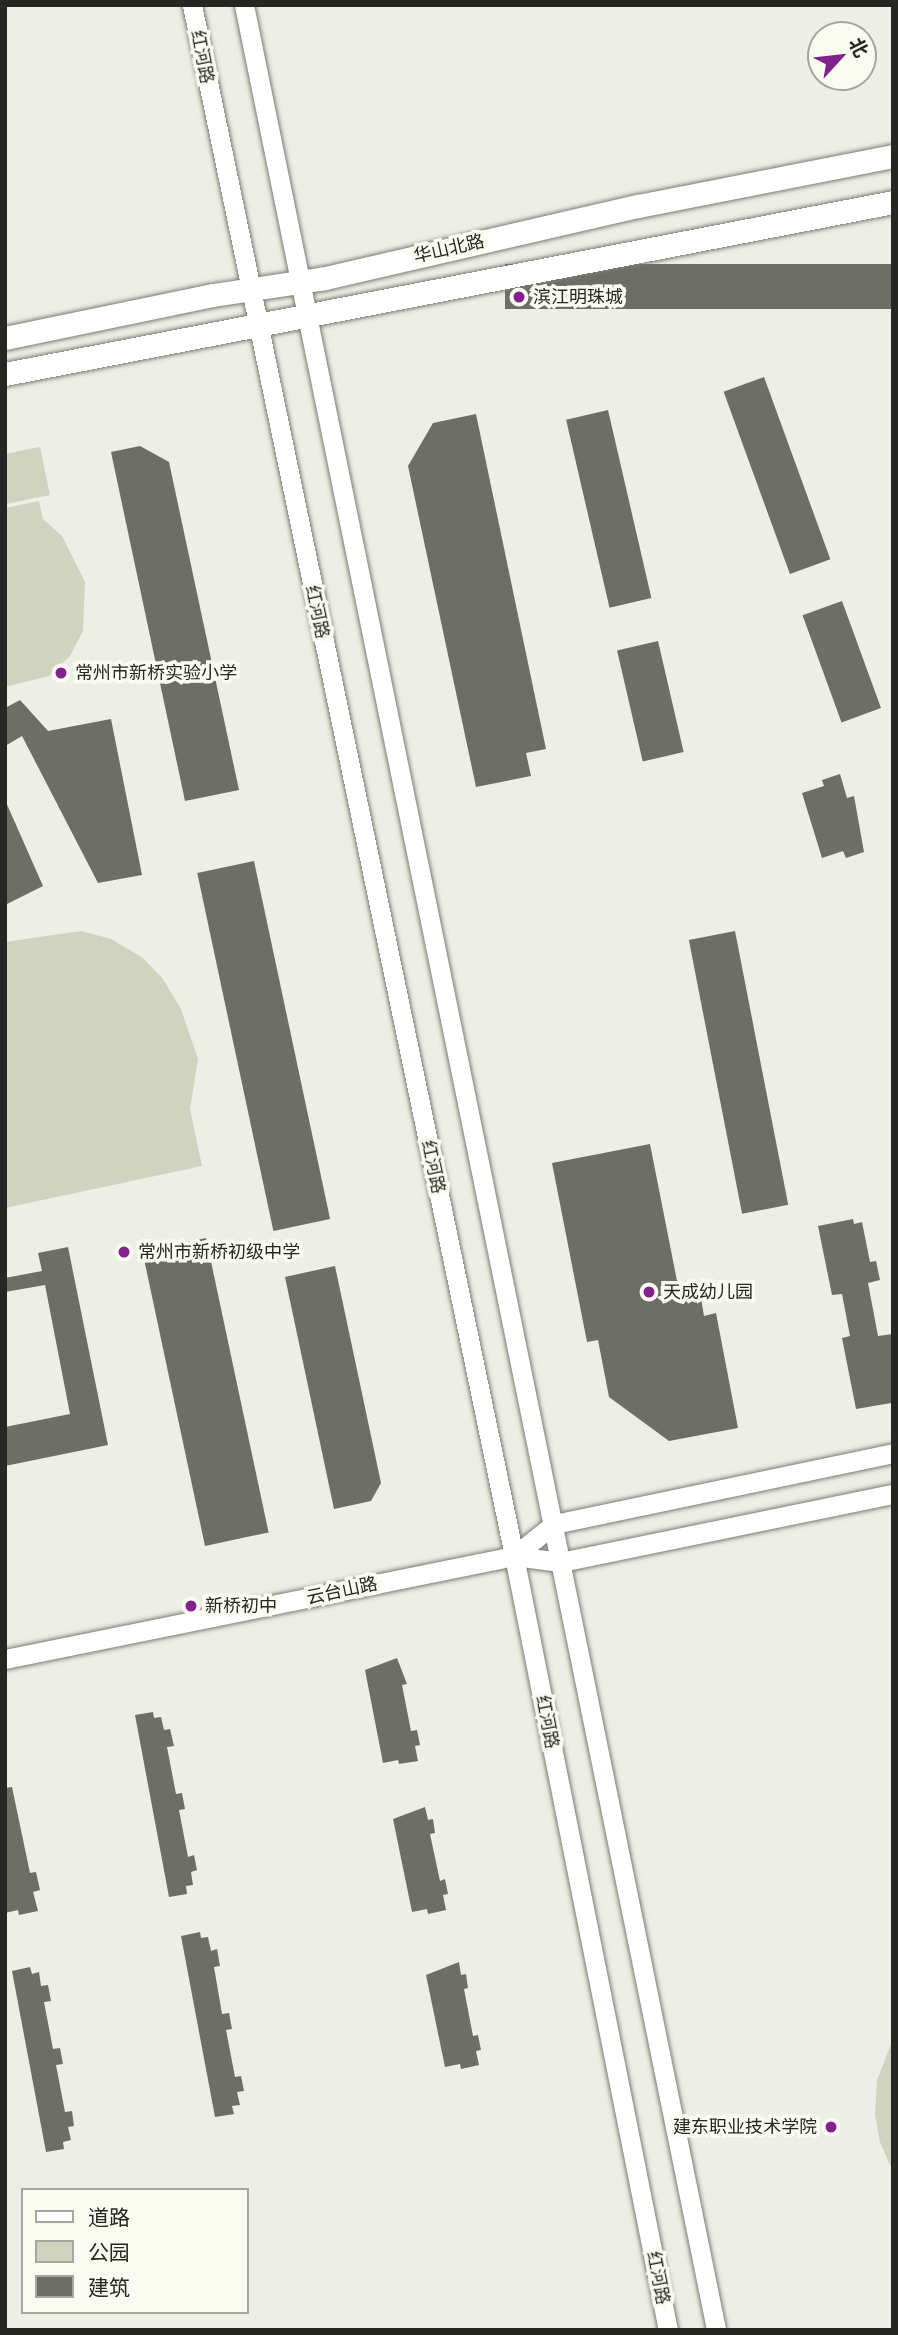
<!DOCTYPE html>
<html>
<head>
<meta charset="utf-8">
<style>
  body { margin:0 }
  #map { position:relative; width:898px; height:2335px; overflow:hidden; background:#edeee5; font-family:"Archivo Narrow","Noto Sans SC",sans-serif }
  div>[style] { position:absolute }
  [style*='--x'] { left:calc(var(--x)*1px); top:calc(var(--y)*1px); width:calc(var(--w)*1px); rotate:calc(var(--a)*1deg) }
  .green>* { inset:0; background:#d0d3bf }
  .building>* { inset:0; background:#6d6e66; transform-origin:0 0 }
  .roads { filter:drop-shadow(0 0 2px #7b7d74) drop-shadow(0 0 2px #7b7d74) }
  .tertiary>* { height:19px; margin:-9.5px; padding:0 9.5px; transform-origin:9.5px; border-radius:9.5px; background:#fff }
  .secondary>* { height:23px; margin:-11.5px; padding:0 11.5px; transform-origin:11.5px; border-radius:11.5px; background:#fff }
  .dots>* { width:19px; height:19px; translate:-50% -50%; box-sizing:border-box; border:4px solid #fafcf2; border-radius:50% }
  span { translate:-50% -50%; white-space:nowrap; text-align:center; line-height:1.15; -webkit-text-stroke:7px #fafcf2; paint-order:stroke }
  .street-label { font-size:18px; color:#262623 }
  .poi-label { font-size:18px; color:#262623 }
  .left { translate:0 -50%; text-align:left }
  .right { translate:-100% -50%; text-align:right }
  .frame { position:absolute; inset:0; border:7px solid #262623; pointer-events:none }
  .legend { position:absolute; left:21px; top:2188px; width:228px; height:126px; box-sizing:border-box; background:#fafcf2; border:2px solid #a5a69f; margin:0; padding:9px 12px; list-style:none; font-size:21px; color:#262623 }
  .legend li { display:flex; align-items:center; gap:14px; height:35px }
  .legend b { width:35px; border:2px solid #a5a69f }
  .north { position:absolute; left:807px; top:21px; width:70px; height:70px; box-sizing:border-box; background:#fafcf2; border:2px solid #a5a69f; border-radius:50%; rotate:63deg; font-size:19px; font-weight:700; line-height:28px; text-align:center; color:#262623 }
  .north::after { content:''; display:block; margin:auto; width:24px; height:32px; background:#82228d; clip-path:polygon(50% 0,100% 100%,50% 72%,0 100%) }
</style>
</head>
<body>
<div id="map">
  <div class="green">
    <div style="clip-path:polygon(40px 447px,50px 495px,5px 504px,5px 454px)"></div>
    <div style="clip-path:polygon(39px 501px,43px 519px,62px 536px,85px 582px,83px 631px,70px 656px,49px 676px,5px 687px,5px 508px)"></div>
    <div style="clip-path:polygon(81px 931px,111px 939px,143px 958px,163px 979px,181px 1009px,198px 1059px,190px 1109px,202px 1166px,5px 1208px,5px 942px)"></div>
    <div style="clip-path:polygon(893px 2039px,893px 2172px,880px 2142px,875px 2115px,877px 2080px)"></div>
  </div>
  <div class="building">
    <div style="left:893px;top:264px;width:45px;height:388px;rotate:90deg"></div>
    <div style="left:764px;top:377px;width:194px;height:43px;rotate:70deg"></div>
    <div style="left:608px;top:410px;width:193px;height:43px;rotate:77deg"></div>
    <div style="clip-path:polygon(476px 414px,546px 749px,526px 753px,531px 776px,476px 787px,408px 466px,433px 423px)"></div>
    <div style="clip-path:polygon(140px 446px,169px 462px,239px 790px,185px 801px,111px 452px)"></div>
    <div style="left:842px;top:601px;width:114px;height:42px;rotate:70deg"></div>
    <div style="left:658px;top:641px;width:114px;height:42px;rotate:77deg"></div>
    <div style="clip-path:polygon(20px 700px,48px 731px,111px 719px,142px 875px,98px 883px,22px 736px,5px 746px,5px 708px)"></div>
    <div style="clip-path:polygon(840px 774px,847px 798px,854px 796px,864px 852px,846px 858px,843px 851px,822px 858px,802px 793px,824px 786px,822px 780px)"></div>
    <div style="clip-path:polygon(5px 800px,43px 886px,5px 905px)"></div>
    <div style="left:254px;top:861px;width:366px;height:58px;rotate:78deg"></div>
    <div style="left:735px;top:931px;width:279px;height:47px;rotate:79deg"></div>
    <div style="clip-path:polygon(650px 1144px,679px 1291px,699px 1287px,704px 1316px,716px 1313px,738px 1428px,669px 1441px,609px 1397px,598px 1340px,587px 1342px,552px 1163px)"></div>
    <div style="clip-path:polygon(853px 1219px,854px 1224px,862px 1222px,870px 1262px,876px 1261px,880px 1280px,868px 1283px,878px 1336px,893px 1334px,891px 1403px,856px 1409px,842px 1338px,850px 1336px,842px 1294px,832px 1295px,818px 1226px)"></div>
    <div style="left:206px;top:1238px;width:301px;height:65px;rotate:78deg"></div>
    <div style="clip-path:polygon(68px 1247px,108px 1445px,5px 1466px,5px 1427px,70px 1414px,45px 1285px,5px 1292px,5px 1278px,42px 1271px,38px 1253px)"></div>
    <div style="clip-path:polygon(335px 1266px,381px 1483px,371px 1501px,334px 1509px,285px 1277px)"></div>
    <div style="clip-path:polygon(397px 1658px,407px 1684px,402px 1685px,411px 1731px,417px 1730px,420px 1745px,415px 1746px,418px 1761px,399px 1764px,398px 1760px,383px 1763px,365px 1670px)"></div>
    <div style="clip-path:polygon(153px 1712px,154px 1718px,161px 1717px,164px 1730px,170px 1729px,174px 1746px,167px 1747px,176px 1794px,182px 1793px,185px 1809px,179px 1810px,188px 1857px,194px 1855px,197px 1870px,191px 1872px,193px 1885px,186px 1886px,187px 1894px,169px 1897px,135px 1715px)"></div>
    <div style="clip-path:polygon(12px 1787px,30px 1873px,36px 1872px,40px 1890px,33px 1892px,38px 1911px,19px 1915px,18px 1910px,5px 1913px,5px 1788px)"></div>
    <div style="clip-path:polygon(425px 1807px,428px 1820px,433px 1819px,435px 1833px,430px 1834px,440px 1881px,445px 1879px,448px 1894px,443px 1895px,446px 1910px,428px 1914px,427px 1909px,412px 1912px,393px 1819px)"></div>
    <div style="clip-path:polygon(200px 1932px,201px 1938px,208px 1937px,211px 1951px,217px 1949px,220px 1966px,214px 1967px,222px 2014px,229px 2013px,232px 2029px,226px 2030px,235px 2077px,241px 2076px,244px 2091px,237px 2092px,240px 2105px,232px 2106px,234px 2114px,215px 2117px,181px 1936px)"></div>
    <div style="clip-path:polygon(459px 1962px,461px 1975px,466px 1974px,468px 1988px,464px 1989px,473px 2036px,478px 2035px,481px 2050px,476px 2051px,479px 2065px,461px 2069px,460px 2064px,445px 2067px,426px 1975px)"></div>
    <div style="clip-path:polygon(30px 1967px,32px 1974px,39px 1972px,41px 1986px,48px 1985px,51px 2001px,44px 2002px,53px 2049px,60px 2048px,63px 2064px,56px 2065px,65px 2112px,72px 2111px,74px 2126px,68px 2127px,71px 2140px,63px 2142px,64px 2149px,46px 2152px,12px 1971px)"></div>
  </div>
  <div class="roads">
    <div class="tertiary">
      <div style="--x:192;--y:5;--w:1584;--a:78.27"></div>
      <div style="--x:514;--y:1556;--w:789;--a:78.75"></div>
      <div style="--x:244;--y:5;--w:2372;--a:78.52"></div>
      <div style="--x:514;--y:1556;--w:51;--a:-38.7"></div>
      <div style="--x:554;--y:1524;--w:346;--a:-11.8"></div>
      <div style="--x:5;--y:1659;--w:519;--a:-11.44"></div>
      <div style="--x:514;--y:1556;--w:47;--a:7.3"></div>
      <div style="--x:561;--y:1562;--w:339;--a:-11.6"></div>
    </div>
    <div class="secondary">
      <div style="--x:5;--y:338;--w:212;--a:-11.7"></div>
      <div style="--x:213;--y:295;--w:113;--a:-8.6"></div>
      <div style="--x:325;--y:278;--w:321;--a:-13"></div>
      <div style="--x:638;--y:206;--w:260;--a:-11.1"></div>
      <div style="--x:5;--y:374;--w:905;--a:-10.96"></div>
    </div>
  </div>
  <div class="dots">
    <div style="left:519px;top:297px;background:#82228d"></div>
    <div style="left:61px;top:673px;background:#82228d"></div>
    <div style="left:124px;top:1252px;background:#82228d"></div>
    <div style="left:649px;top:1292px;background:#82228d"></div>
    <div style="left:191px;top:1606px;background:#82228d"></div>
    <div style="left:831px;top:2127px;background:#82228d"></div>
  </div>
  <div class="street-label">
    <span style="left:202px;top:57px;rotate:79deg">红河路</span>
    <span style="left:449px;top:249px;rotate:-13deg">华山北路</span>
    <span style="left:317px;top:612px;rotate:78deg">红河路</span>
    <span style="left:433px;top:1167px;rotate:78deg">红河路</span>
    <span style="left:342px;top:1591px;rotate:-12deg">云台山路</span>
    <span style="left:547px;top:1722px;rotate:79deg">红河路</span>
    <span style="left:658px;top:2278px;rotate:79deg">红河路</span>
  </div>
  <div class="poi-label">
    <span class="left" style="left:533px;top:297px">滨江明珠城</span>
    <span class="left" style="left:75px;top:673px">常州市新桥实验小学</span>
    <span class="left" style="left:138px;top:1252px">常州市新桥初级中学</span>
    <span class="left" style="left:663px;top:1292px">天成幼儿园</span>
    <span class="left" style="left:205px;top:1606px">新桥初中</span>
    <span class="right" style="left:817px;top:2127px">建东职业技术学院</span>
  </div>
  <div class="frame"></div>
  <ul class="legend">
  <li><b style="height:9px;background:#fff"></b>道路</li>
  <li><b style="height:19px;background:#d0d3bf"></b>公园</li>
  <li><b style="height:19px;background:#6d6e66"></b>建筑</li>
  </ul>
  <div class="north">北</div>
</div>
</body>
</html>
